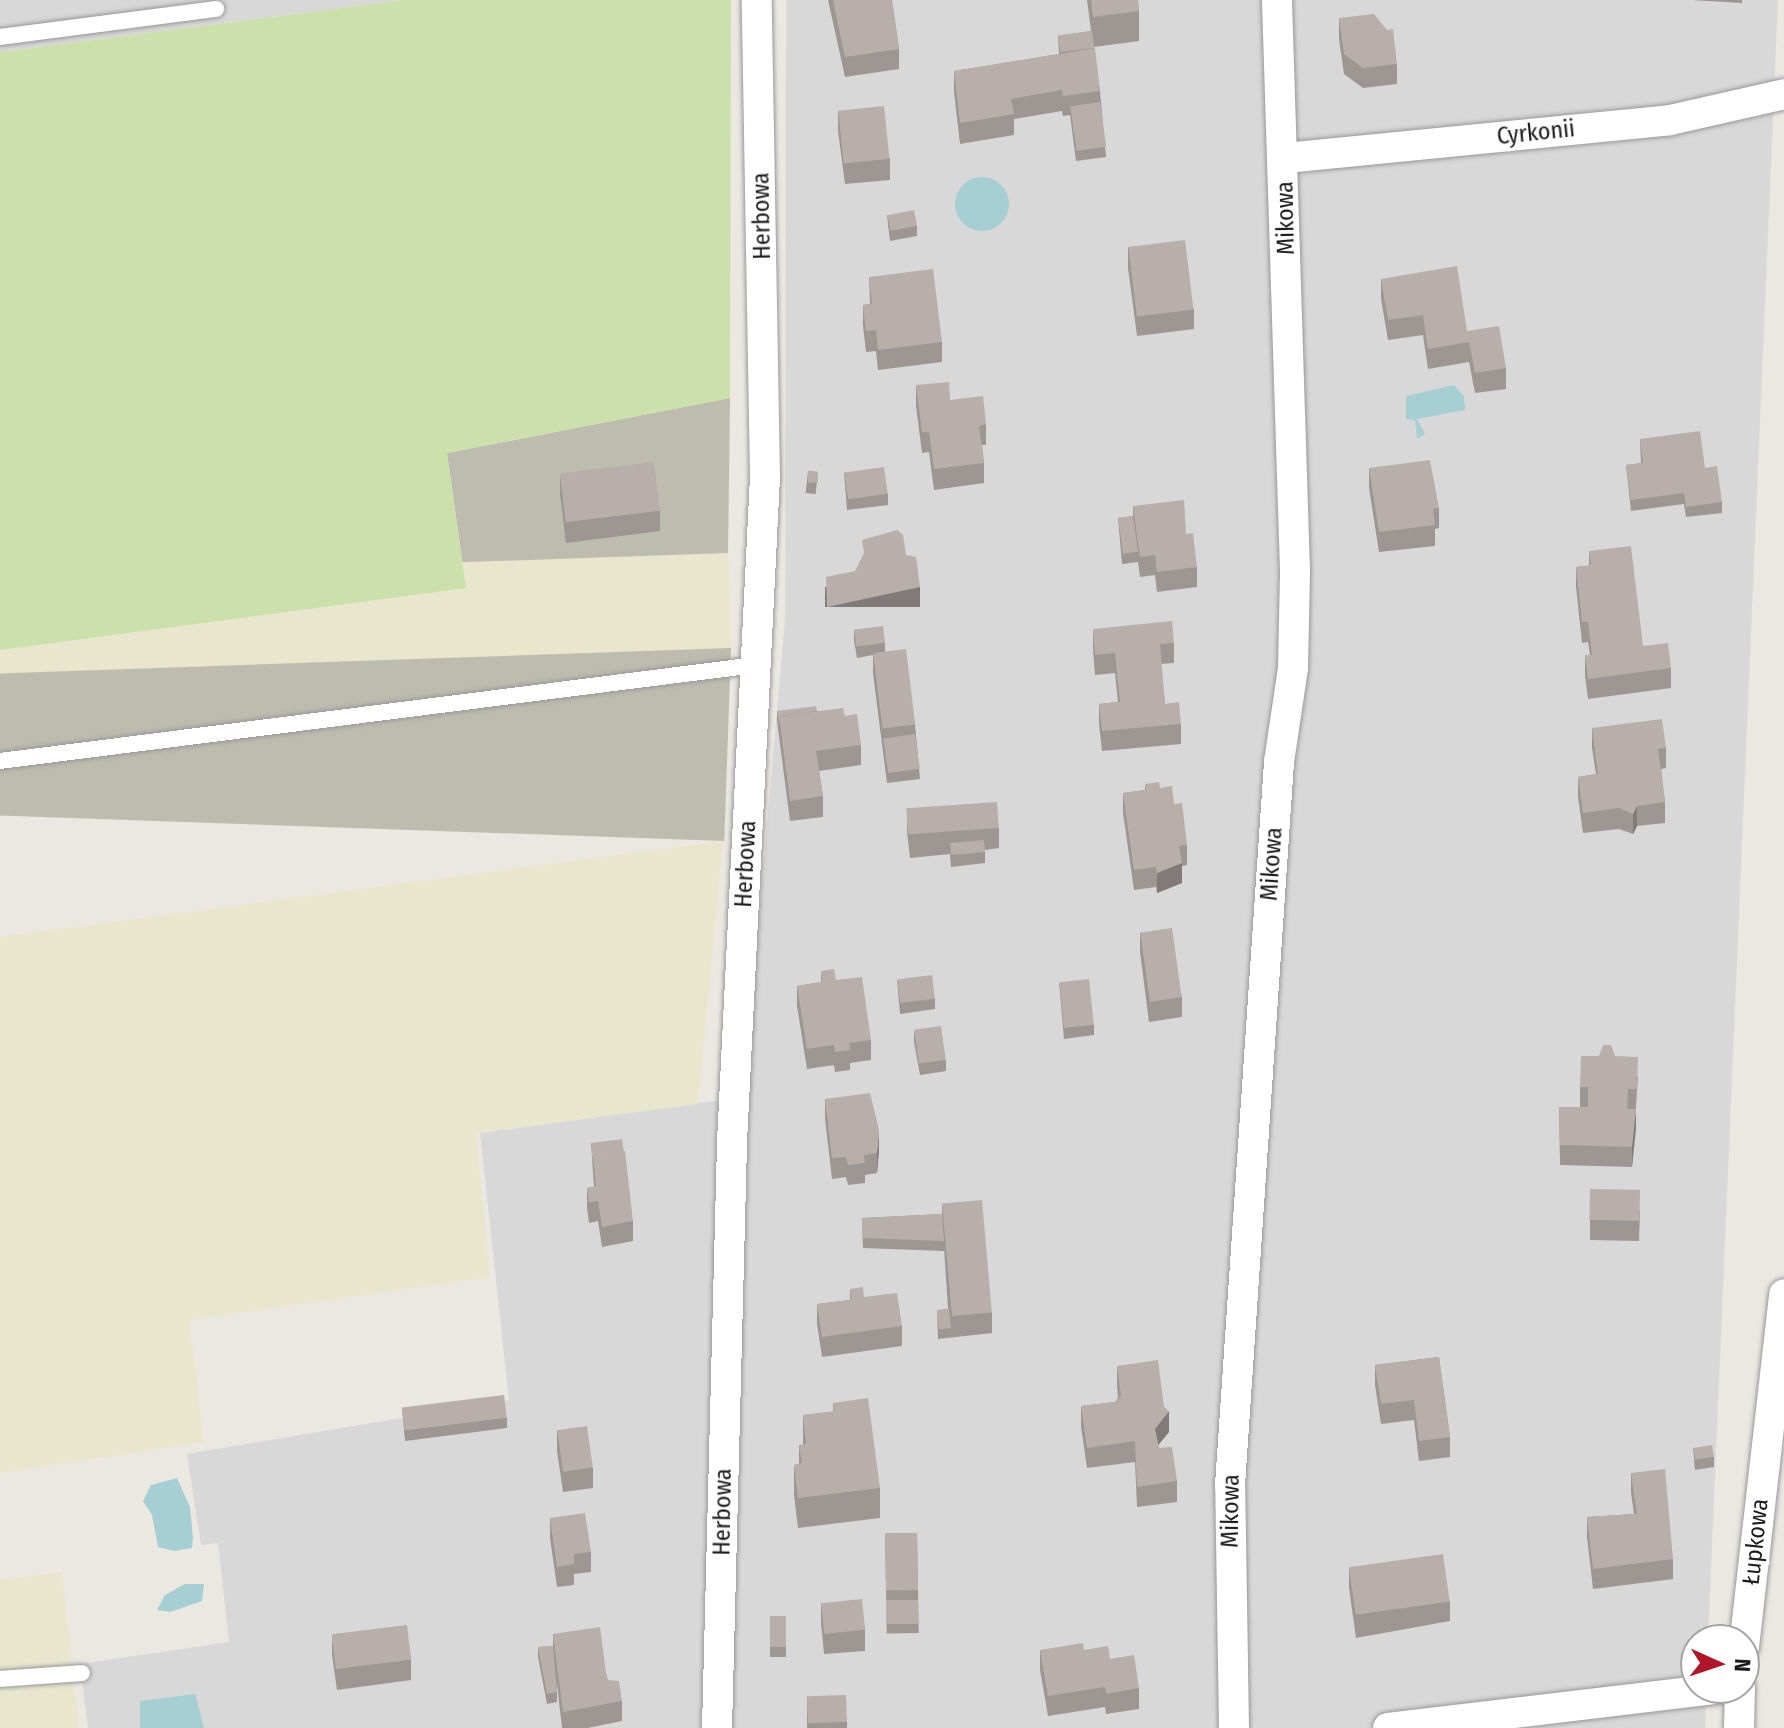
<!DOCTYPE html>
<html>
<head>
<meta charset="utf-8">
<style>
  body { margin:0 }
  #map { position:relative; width:1784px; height:1728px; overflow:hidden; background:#ebe7e1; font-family:"Fira Sans Condensed",sans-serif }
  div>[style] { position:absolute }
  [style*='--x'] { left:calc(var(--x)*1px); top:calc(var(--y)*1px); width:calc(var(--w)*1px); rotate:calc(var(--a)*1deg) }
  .residential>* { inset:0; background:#d9d8d8 }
  .construction>* { inset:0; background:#bebcae; transform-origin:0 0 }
  .farmland>* { inset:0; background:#e8e7ce; transform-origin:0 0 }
  .grass>* { inset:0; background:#cce0ac }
  .water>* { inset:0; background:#a6cfd4 }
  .round { border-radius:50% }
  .roads { filter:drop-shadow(0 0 2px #989898) drop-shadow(0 0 2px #989898) }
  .service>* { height:16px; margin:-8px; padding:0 8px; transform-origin:8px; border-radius:8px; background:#fff }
  .minor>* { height:30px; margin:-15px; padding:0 15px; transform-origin:15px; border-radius:15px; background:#fff }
  .wall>* { inset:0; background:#9e9693; transform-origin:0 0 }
  .shaded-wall>* { inset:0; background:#817a78; transform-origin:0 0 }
  .building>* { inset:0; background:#b8afab; transform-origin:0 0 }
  span { translate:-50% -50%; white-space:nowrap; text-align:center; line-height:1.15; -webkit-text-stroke:6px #fff; paint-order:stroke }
  .street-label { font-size:24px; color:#1b1b1b }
  .north { position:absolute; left:1680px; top:1624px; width:80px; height:80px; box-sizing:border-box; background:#fff; border:2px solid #a4a4a4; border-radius:50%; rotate:93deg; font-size:22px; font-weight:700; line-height:32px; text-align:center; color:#1b1b1b }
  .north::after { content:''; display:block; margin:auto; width:28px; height:36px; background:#af1629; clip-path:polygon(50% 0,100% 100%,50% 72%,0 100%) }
</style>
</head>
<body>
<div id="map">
  <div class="residential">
    <div style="clip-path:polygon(0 0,402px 0,0 52px)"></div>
    <div style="clip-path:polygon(786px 0,1778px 0,1708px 1640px,1696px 1640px,1696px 1688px,1706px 1688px,1705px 1728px,88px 1728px,80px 1664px,229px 1642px,218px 1543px,201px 1545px,187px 1454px,509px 1400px,480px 1133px,743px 1097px,785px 620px)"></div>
  </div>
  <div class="construction">
    <div style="clip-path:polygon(730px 398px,728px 553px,466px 588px,447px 453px)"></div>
    <div style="left:731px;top:648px;width:193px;height:737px;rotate:92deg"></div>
  </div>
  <div class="farmland">
    <div style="left:728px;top:553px;width:95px;height:735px;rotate:88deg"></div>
    <div style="clip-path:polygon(723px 841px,698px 1104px,476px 1133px,490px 1277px,189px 1320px,204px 1442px,0 1473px,0 937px)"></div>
    <div style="clip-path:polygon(62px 1572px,79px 1728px,0 1728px,0 1580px)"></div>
  </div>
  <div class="grass">
    <div style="clip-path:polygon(402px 0,731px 0,730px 398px,447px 453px,466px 588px,0 650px,0 52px)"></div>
  </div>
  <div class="water">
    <div class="round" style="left:955px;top:177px;width:54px;height:54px"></div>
    <div style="clip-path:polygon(1454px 385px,1464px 396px,1465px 410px,1417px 419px,1425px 434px,1417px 439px,1415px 420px,1406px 419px,1406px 396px)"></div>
    <div style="clip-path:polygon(177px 1478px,190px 1507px,193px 1539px,192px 1548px,174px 1551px,158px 1547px,152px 1515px,143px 1501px,151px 1485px)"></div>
    <div style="clip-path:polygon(185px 1584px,204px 1584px,202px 1601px,170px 1612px,157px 1610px,165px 1595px)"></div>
    <div style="clip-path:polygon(195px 1694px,204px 1728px,140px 1728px,140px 1701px)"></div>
  </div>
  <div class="roads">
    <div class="service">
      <div style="--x:0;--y:37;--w:218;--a:-7.4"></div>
      <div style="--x:0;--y:761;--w:762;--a:-7.24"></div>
      <div style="--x:0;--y:1679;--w:82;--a:-4.2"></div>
    </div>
    <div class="minor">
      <div style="--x:1285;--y:158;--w:387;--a:-5.6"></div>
      <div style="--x:1670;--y:120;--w:117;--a:-12.8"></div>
      <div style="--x:1744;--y:1647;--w:355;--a:-83.5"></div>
      <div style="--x:717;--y:1728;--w:586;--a:-88.53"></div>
      <div style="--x:732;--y:1142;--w:666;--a:-87.16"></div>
      <div style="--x:765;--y:477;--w:477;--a:-91"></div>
      <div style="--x:1234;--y:1728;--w:243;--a:-90.9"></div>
      <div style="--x:1230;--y:1485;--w:725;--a:-86.12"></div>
      <div style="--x:1279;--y:762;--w:95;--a:-81.5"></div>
      <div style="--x:1293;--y:668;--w:97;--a:-88.8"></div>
      <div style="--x:1295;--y:571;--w:571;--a:-91.81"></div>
      <div style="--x:1388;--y:1728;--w:339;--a:-6.8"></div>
      <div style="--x:1739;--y:1728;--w:40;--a:-88.6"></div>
    </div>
  </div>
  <div class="wall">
    <div style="clip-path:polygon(828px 0,892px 0,899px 49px,899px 69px,845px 77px)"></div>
    <div style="clip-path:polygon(1087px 0,1138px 0,1139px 11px,1139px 41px,1094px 47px,1100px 91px,1106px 157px,1076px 161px,1070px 115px,1063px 116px,1062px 111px,1014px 119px,1014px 135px,960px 144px,954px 92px,954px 71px,1059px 54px,1058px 36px,1091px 31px)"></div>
    <div style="clip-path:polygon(1692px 0,1742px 0,1742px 3px)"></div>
    <div style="clip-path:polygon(1339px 18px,1397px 64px,1397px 84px,1363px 88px,1344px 74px,1339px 39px)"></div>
    <div style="clip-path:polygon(838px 111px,890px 159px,890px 180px,845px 184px,838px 131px)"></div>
    <div style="clip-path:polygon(887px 215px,917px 226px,917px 236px,890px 241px)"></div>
    <div style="clip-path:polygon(1128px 247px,1194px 309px,1194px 329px,1137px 336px,1128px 268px)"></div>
    <div style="clip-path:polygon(869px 277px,942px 342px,942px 362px,878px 370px,876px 351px,866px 352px,863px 326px,863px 305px,870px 304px)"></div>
    <div style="clip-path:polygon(1381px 279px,1467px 331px,1506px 368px,1506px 389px,1475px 393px,1469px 362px,1428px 369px,1423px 335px,1388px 340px,1381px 299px)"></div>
    <div style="clip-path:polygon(916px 385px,950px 400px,986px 424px,986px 445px,982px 445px,984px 463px,984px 483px,934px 490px,929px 452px,922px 453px,916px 406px)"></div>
    <div style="clip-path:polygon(1640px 439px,1705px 468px,1722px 502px,1722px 513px,1686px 517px,1684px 504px,1631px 511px,1626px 465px,1641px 463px)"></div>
    <div style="clip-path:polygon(1369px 468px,1439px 508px,1439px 528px,1435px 529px,1435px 546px,1379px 552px,1369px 488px)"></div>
    <div style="left:808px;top:471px;width:10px;height:22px;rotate:6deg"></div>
    <div style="clip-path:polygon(844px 472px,888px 494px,888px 505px,847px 510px)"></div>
    <div style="clip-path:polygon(560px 474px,660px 511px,660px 531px,566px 543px,560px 494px)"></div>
    <div style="clip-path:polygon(1133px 506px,1197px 567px,1197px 587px,1157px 592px,1155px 575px,1140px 577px,1138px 562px,1122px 564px,1118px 518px,1133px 516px)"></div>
    <div style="clip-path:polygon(1589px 551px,1643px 646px,1671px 668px,1671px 688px,1588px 699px,1585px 676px,1585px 655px,1590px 655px,1588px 642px,1582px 643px,1576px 587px,1576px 567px,1589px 566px)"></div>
    <div style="clip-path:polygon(1093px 629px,1174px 643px,1174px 663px,1161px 664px,1165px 704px,1181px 724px,1181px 744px,1102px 751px,1099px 724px,1099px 704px,1118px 702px,1115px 673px,1095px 675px,1093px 649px)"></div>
    <div style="clip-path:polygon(854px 631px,885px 643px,885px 652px,915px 724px,920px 779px,887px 783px,873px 674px,873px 655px,857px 658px,854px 641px)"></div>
    <div style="clip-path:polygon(777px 711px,817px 711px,845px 716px,861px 745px,861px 765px,819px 771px,823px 796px,823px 817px,790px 821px,777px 721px)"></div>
    <div style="clip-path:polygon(1592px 728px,1666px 748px,1666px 768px,1661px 769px,1665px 802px,1665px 823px,1637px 826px,1633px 834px,1619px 829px,1583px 833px,1578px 797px,1578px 777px,1596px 774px,1592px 748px)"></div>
    <div style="clip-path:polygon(1145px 784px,1160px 788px,1174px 804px,1187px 845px,1187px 865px,1182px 866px,1182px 883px,1157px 893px,1156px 887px,1134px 890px,1123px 813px,1123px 793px,1145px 790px)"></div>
    <div style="clip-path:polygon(907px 812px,999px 828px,999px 848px,985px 850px,985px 863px,951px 867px,950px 854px,910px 858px,907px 832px)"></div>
    <div style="clip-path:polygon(1140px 932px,1182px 997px,1182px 1017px,1149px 1022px,1140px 952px)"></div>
    <div style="clip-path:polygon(821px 971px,836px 980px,871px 1040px,871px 1060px,850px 1063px,850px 1070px,835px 1072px,834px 1065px,807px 1069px,797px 1006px,797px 986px,821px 982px)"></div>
    <div style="clip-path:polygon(897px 980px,935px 999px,935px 1009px,900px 1014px)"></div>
    <div style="clip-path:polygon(1059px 983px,1094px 1025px,1094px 1035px,1064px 1039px)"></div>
    <div style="clip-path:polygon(914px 1031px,946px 1060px,946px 1071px,920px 1075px,914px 1042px)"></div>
    <div style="clip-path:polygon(1615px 1056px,1638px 1077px,1632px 1167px,1560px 1165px,1559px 1107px,1580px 1107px,1580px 1087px)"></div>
    <div style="clip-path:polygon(825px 1099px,879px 1150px,877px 1173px,865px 1175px,865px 1183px,848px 1185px,846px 1177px,832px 1179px,825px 1119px)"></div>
    <div style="clip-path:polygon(591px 1143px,633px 1221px,633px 1241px,602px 1247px,598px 1221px,589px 1223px,587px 1208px,587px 1188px,594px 1187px)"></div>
    <div style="clip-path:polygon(1590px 1189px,1640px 1211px,1639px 1241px,1590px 1240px)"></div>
    <div style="clip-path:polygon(942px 1204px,992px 1313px,992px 1333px,938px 1339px,937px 1310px,948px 1309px,944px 1248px,944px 1251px,863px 1248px,862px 1218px,942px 1214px)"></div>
    <div style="clip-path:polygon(850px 1289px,864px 1297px,902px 1326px,902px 1346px,822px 1357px,817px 1324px,817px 1304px,850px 1300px)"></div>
    <div style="clip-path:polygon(1439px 1357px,1450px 1437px,1450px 1457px,1419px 1461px,1414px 1420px,1381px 1424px,1375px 1385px,1375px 1365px)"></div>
    <div style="clip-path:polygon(1117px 1366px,1164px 1407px,1169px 1432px,1158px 1445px,1177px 1481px,1177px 1502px,1137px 1507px,1135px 1462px,1087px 1468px,1081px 1427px,1081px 1406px,1115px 1402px,1118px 1398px,1117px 1386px)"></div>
    <div style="clip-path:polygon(833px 1403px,880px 1488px,880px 1518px,798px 1528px,794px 1495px,794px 1465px,799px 1464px,799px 1445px,803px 1445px,803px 1415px,833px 1412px)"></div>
    <div style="clip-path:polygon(402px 1408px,507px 1418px,507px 1428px,405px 1441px)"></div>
    <div style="clip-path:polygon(557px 1430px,593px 1468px,593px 1488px,563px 1492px,557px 1451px)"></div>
    <div style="clip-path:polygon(1693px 1448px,1714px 1457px,1714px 1467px,1695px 1470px)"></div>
    <div style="clip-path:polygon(1631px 1473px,1673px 1559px,1673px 1579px,1593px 1589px,1587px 1537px,1587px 1517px,1634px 1514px,1631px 1493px)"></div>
    <div style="clip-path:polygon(550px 1518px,591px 1552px,591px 1572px,574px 1574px,574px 1585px,557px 1587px,550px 1538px)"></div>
    <div style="left:917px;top:1533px;width:100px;height:32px;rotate:89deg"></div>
    <div style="clip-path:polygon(1349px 1568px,1450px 1601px,1450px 1621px,1356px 1638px,1349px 1588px)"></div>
    <div style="clip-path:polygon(821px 1603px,865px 1630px,865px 1651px,824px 1654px,821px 1623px)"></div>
    <div style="left:770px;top:1616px;width:16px;height:41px"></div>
    <div style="clip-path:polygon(553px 1634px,608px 1680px,622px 1701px,622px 1721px,588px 1728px,562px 1728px,557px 1684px,557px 1702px,547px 1704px,538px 1657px,538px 1647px,553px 1646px)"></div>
    <div style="clip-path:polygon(332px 1635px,411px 1660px,411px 1680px,337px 1690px,332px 1655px)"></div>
    <div style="clip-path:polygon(1040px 1650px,1084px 1650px,1110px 1659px,1139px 1688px,1139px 1709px,1106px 1714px,1105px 1707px,1048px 1716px,1040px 1670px)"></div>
    <div style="clip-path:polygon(807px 1696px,847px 1722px,847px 1728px,807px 1728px)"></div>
  </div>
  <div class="shaded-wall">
    <div style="left:920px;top:587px;width:20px;height:95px;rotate:90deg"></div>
    <div style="clip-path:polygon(1637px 806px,1637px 826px,1633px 834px,1633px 814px)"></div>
    <div style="clip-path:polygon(1182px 863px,1182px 883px,1157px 893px,1157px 873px)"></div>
    <div style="clip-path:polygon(1636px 1109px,1636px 1129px,1632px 1167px,1632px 1147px)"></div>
    <div style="clip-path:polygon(879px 1130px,879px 1150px,877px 1173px,877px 1153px)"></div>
    <div style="clip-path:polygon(1169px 1411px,1169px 1432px,1155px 1449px,1155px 1429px)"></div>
  </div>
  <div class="building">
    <div style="clip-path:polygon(833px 0,892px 0,899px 49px,845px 57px)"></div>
    <div style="clip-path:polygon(1091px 0,1138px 0,1139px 11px,1093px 17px)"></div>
    <div style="clip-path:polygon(1374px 14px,1387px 30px,1393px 29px,1397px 64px,1363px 68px,1344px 54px,1339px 18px)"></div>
    <div style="left:1092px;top:31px;width:17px;height:34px;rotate:83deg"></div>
    <div style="clip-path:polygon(1095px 48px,1100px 91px,1063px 96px,1062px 90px,1011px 99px,1014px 114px,960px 123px,954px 71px)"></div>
    <div style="left:1100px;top:102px;width:45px;height:30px;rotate:82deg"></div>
    <div style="left:884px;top:106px;width:53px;height:46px;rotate:84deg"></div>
    <div style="left:914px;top:210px;width:16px;height:27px;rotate:79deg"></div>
    <div style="left:1185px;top:240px;width:70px;height:57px;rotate:83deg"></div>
    <div style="clip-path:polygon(1457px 266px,1467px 331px,1499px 326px,1506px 368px,1475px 373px,1469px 342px,1428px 349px,1423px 315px,1388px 320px,1381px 279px)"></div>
    <div style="clip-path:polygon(933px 269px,942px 342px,878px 350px,876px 330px,866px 331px,863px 305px,872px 304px,869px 277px)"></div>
    <div style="clip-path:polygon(949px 382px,950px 400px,983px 396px,986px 424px,979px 426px,984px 463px,934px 469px,929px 432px,922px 432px,916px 385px)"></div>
    <div style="clip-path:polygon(1700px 431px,1705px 468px,1717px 466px,1722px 502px,1686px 507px,1684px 493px,1631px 500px,1626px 465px,1643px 463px,1640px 439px)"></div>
    <div style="clip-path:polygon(1430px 460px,1439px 508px,1433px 509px,1435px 525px,1379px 532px,1369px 468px)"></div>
    <div style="left:654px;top:462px;width:49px;height:95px;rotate:83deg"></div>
    <div style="left:884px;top:467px;width:27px;height:40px;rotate:82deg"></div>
    <div style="clip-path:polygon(808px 471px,818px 472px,818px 482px,808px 483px)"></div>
    <div style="clip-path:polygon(1184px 500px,1186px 534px,1193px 533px,1197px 567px,1157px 572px,1155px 555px,1140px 557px,1133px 506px)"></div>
    <div style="left:1133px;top:516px;width:36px;height:15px;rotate:82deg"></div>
    <div style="clip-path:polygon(897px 530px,903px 535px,906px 555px,916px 557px,920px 587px,827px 607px,826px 577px,855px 571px,864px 553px,862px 540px)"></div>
    <div style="clip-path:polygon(1631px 546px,1643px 646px,1668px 643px,1671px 668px,1588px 679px,1585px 655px,1592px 655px,1588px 622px,1582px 622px,1576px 567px,1591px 565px,1589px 551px)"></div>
    <div style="clip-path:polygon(1172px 621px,1174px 643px,1160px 644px,1165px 704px,1179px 702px,1181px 724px,1102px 731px,1099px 704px,1120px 702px,1115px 653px,1095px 655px,1093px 629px)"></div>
    <div style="left:883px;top:626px;width:17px;height:29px;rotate:83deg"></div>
    <div style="left:906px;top:649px;width:76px;height:33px;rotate:83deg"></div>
    <div style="clip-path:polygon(816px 706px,817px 711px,779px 716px,779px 726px,777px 711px)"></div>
    <div style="clip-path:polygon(843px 708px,845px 716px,857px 714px,861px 745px,816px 751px,823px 796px,790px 801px,779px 716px)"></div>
    <div style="clip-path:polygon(1662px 719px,1666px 748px,1658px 749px,1665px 802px,1637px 806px,1633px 814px,1619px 808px,1583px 813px,1578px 777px,1598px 774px,1592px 728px)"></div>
    <div style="left:915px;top:734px;width:35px;height:32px;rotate:82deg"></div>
    <div style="clip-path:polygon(1159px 782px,1160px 788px,1172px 786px,1174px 804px,1182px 803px,1187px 845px,1179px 846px,1182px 863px,1157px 873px,1156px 867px,1134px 870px,1123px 793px,1146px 790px,1145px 784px)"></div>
    <div style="left:997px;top:802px;width:26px;height:91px;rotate:86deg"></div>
    <div style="left:984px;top:840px;width:12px;height:34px;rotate:85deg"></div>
    <div style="left:1172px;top:928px;width:70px;height:32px;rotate:82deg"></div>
    <div style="clip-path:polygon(834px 969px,836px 980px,862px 977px,871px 1040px,849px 1043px,850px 1050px,835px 1052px,834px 1045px,807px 1049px,797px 986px,822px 982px,821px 971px)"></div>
    <div style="left:932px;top:975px;width:24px;height:35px;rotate:83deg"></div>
    <div style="left:1089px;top:979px;width:46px;height:30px;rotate:84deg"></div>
    <div style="left:941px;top:1026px;width:34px;height:27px;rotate:82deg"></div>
    <div style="clip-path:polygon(1603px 1045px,1611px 1045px,1615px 1056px,1638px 1057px,1637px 1089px,1628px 1089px,1627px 1109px,1636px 1109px,1632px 1147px,1560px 1145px,1559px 1107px,1588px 1107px,1588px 1087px,1580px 1087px,1581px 1056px,1599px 1056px)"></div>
    <div style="clip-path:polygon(870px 1093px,879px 1130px,877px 1153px,864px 1155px,865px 1163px,848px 1165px,846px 1157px,832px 1158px,825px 1099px)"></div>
    <div style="clip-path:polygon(622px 1139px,624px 1152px,593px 1155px,593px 1165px,591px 1143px)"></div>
    <div style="clip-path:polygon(625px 1151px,633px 1221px,602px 1227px,598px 1201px,589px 1202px,587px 1188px,596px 1186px,593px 1155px)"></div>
    <div style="left:1590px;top:1189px;width:50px;height:31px;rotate:1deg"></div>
    <div style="left:982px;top:1200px;width:113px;height:40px;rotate:85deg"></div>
    <div style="clip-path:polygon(942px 1214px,944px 1241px,863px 1238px,862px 1218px)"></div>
    <div style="clip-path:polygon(863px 1287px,864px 1297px,897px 1293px,902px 1326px,822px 1337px,817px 1304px,851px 1300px,850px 1289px)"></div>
    <div style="left:949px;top:1309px;width:19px;height:12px;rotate:84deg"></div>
    <div style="clip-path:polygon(1439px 1357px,1450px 1437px,1419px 1441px,1414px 1400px,1381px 1404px,1375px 1365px)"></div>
    <div style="clip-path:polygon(1158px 1360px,1164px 1407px,1169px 1411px,1155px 1429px,1159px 1448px,1172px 1447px,1177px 1481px,1137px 1487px,1135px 1441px,1087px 1448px,1081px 1406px,1115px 1402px,1121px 1396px,1117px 1366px)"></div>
    <div style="left:504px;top:1395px;width:23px;height:103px;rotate:83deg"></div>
    <div style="clip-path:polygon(868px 1398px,880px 1488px,798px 1498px,794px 1465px,802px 1463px,799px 1445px,806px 1444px,803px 1415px,834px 1411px,833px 1403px)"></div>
    <div style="left:587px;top:1426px;width:42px;height:30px;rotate:82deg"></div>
    <div style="left:1712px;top:1445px;width:12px;height:19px;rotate:81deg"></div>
    <div style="clip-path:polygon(1665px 1469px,1673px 1559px,1593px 1569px,1587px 1517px,1637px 1514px,1631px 1473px)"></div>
    <div style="clip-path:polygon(585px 1513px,591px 1552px,574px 1554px,574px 1564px,557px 1567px,550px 1518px)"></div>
    <div style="left:917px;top:1533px;width:57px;height:32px;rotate:89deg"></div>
    <div style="left:1443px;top:1554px;width:48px;height:95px;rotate:82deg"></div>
    <div style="left:862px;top:1599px;width:31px;height:41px;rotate:84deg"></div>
    <div style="left:886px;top:1600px;width:32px;height:24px"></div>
    <div style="left:770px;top:1616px;width:16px;height:31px"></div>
    <div style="left:407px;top:1625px;width:35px;height:76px;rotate:83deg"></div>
    <div style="clip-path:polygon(600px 1627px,606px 1673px,608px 1680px,619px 1681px,622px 1701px,563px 1712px,553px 1634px)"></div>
    <div style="clip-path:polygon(1083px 1643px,1084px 1650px,1108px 1646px,1110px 1659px,1134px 1655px,1139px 1688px,1106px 1694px,1105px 1687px,1048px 1696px,1040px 1650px)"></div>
    <div style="clip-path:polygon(553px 1646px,557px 1692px,547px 1694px,538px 1647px)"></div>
    <div style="left:846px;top:1695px;width:27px;height:39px;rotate:88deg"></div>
  </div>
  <div class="street-label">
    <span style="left:1536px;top:133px;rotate:-6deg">Cyrkonii</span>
    <span style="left:762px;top:216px;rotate:-91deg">Herbowa</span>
    <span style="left:1286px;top:218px;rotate:-91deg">Mikowa</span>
    <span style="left:746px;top:864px;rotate:-87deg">Herbowa</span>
    <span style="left:1272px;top:864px;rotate:-86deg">Mikowa</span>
    <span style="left:1231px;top:1511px;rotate:-89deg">Mikowa</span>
    <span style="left:723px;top:1512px;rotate:-89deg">Herbowa</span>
    <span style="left:1756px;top:1542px;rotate:-84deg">Łupkowa</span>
  </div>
  <div class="north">N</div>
</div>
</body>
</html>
